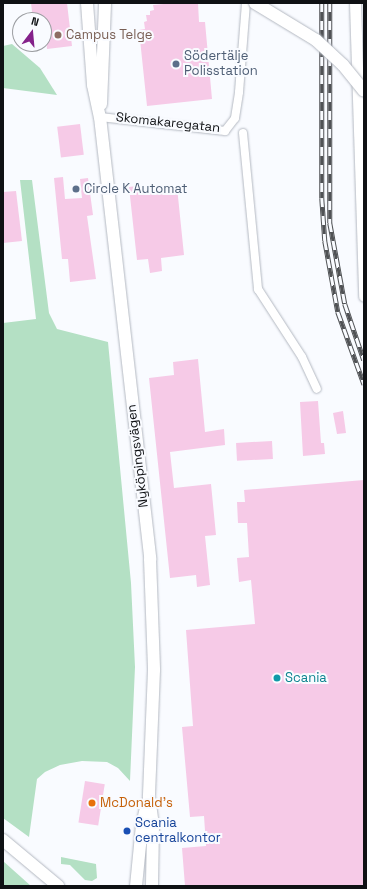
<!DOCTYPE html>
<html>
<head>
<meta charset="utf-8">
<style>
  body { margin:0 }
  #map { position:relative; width:367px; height:889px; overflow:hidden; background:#f9fbff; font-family:"Space Grotesk",sans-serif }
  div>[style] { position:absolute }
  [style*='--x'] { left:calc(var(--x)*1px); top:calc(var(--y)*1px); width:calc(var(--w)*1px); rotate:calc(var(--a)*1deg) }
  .green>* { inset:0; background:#b4e0c4 }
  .building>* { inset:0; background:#f6cae7; transform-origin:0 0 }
  .roads { filter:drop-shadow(0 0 1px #b4b9c2) drop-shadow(0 0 1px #b4b9c2) }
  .minor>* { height:8px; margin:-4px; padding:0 4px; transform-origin:4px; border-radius:4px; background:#fff }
  .tertiary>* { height:11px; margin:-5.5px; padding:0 5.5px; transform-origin:5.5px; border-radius:5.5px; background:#fff }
  .secondary>* { height:12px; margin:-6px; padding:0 6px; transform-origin:6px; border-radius:6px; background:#fff }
  .rail>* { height:4.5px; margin-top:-2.25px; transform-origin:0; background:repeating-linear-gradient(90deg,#f9fbff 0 9px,#505255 0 18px); box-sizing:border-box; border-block:1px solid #505255 }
  .bridges { filter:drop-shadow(0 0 1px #b4b9c2) drop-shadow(0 0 1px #b4b9c2) }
  .secondary-bridge>* { height:12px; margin:-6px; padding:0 6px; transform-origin:6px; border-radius:6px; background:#fff }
  .dots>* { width:11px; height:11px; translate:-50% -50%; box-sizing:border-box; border:2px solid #f9fbff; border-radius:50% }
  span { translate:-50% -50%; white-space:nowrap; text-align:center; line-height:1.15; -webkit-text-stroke:4px #f9fbff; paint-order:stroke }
  .education-label { font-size:13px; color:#785e54 }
  .left { translate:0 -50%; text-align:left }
  .service-label { font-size:13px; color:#4e5e75 }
  .street-label { font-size:13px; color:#0f1114 }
  .culture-label { font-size:13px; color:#0d838f }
  .food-label { font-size:13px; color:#c56008 }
  .transit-label { font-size:13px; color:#164399 }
  .frame { position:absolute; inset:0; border:4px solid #0f1114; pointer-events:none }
  .north { position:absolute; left:12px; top:12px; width:40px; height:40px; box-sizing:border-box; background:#f9fbff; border:1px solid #9b9da1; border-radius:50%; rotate:16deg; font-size:11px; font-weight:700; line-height:16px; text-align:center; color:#0f1114 }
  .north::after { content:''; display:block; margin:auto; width:14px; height:18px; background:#84218a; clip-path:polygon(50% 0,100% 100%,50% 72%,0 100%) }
</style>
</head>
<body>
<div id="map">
  <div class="green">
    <div style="clip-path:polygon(12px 44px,40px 68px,57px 95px,3px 88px,3px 46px)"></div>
    <div style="clip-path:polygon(20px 180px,32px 180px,49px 313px,57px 329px,108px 342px,131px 583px,135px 667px,130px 781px,118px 768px,107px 762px,82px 761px,60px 765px,45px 772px,37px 779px,29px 837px,3px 818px,3px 323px,36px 319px)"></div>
    <div style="clip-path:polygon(61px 857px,96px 864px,97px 878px,92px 881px,85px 880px,70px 865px,61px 864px)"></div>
    <div style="clip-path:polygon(3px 861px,31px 886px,3px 886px)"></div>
  </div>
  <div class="building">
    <div style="clip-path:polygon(31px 3px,67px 3px,72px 46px,47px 49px,44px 20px,33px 20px)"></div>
    <div style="clip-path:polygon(174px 3px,198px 3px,199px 22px,205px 22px,212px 99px,147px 106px,139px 30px,145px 29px,144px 22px,147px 21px,146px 15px,150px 15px,150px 11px,154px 10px,153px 5px)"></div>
    <div style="left:80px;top:124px;width:31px;height:23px;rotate:83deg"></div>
    <div style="clip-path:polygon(63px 177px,65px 199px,82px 198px,80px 179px,88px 178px,93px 215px,87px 216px,96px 279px,70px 282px,68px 259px,62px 259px,54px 178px)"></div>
    <div style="clip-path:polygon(144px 185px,144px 190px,177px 187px,184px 255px,161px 258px,162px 271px,150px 273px,148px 259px,137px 260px,129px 187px)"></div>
    <div style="clip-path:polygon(16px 191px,22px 241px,3px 243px,3px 192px)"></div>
    <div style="clip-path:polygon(198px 359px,205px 432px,224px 429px,225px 445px,170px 452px,174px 488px,211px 484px,216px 535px,205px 536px,210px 585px,197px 587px,196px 575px,170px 578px,149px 378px,174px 375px,173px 362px)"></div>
    <div style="clip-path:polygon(318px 401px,321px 443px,324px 443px,325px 454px,303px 456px,300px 402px)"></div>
    <div style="clip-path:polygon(343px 411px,346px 433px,337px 434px,333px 413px)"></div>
    <div style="left:272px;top:441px;width:18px;height:36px;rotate:87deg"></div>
    <div style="clip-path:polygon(364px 480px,364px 886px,185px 886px,182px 848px,206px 846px,204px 816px,190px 817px,182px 727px,193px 726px,186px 630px,255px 624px,251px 580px,239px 582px,237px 558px,249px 557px,247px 523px,238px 523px,237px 502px,245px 502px,244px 490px)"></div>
    <div style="left:85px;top:781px;width:20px;height:42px;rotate:9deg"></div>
  </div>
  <div class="roads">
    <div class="minor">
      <div style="--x:100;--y:117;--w:126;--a:6.4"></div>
      <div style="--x:225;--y:131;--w:16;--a:-52"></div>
      <div style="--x:235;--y:118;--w:26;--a:-81"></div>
      <div style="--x:239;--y:92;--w:89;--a:-85.5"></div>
      <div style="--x:243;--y:133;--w:157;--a:84.5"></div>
      <div style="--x:258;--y:289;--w:81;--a:57.1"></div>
      <div style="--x:302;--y:357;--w:35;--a:65"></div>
    </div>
    <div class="tertiary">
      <div style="--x:355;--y:3;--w:293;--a:88.2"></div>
    </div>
    <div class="secondary">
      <div style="--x:87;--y:3;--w:82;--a:85.8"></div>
      <div style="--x:93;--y:85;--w:33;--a:78"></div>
      <div style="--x:100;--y:117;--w:445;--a:83.5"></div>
      <div style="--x:150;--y:559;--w:111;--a:87.9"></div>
      <div style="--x:154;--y:670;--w:127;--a:92.3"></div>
      <div style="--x:149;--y:797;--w:30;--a:82"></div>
      <div style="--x:153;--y:827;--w:59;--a:91"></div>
      <div style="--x:101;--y:104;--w:101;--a:-87.7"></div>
      <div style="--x:3;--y:840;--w:72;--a:39.9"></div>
      <div style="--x:136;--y:886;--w:61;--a:-84.4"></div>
      <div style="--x:142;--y:825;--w:22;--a:-77"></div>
    </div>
  </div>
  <div class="rail">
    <div style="--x:322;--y:3;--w:195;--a:90"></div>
    <div style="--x:322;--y:198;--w:43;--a:86"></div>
    <div style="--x:325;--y:241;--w:72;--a:79.6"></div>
    <div style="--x:338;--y:312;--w:77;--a:70.1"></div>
    <div style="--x:330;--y:3;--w:220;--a:90"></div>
    <div style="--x:330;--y:223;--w:82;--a:79.5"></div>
    <div style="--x:345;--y:304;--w:59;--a:71.3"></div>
  </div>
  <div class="bridges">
    <div class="secondary-bridge">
      <div style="--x:255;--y:3;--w:71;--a:31.2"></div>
      <div style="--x:316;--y:40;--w:37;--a:43"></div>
      <div style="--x:343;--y:65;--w:33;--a:51"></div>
    </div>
  </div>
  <div class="dots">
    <div style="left:58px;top:35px;background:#8d6e63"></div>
    <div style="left:176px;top:64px;background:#5c6f8a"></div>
    <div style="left:76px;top:189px;background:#5c6f8a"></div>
    <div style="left:277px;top:678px;background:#0f9aa8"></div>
    <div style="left:92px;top:803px;background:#e8710a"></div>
    <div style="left:127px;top:831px;background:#1a4fb4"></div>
  </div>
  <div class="education-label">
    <span class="left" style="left:66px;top:35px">Campus Telge</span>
  </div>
  <div class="service-label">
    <span class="left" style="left:184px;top:64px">Södertälje<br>Polisstation</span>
    <span class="left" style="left:84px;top:189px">Circle K Automat</span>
  </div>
  <div class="street-label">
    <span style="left:168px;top:123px;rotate:6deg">Skomakaregatan</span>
    <span style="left:138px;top:456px;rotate:-97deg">Nyköpingsvägen</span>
  </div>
  <div class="culture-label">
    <span class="left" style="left:285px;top:678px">Scania</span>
  </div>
  <div class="food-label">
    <span class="left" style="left:100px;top:803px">McDonald's</span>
  </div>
  <div class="transit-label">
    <span class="left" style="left:135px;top:831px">Scania<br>centralkontor</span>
  </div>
  <div class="frame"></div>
  <div class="north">N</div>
</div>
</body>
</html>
